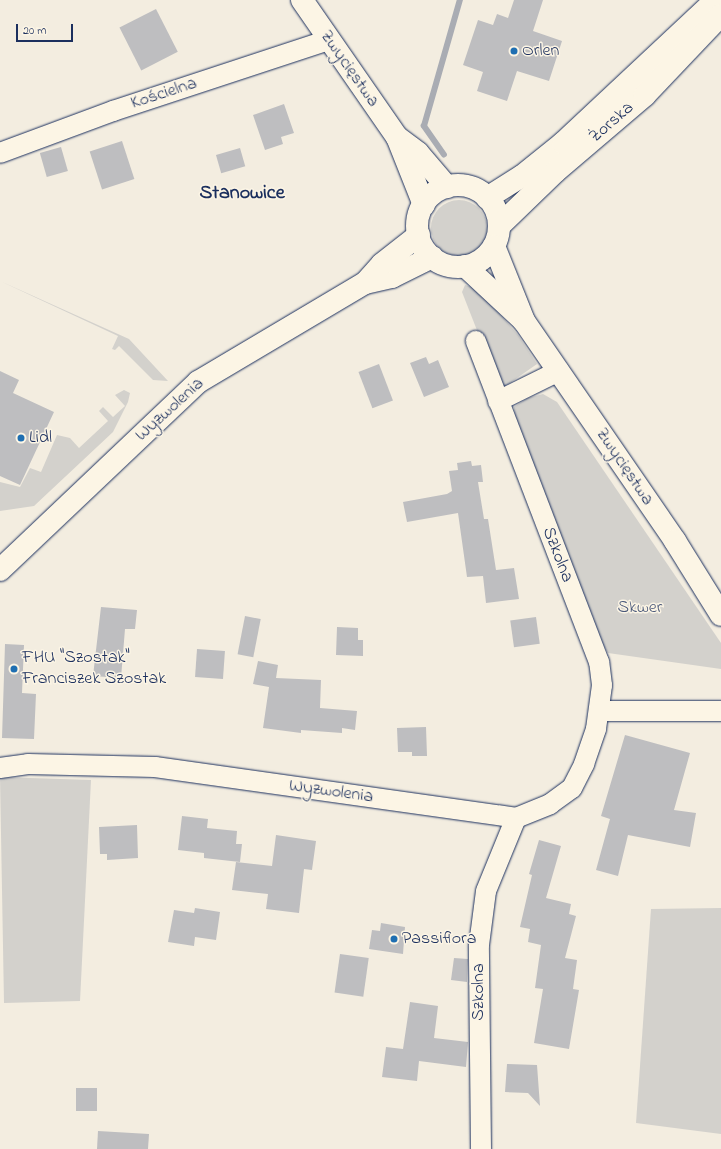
<!DOCTYPE html>
<html>
<head>
<meta charset="utf-8">
<style>
  body { margin:0 }
  #map { position:relative; width:721px; height:1149px; overflow:hidden; background:#f3ede0; font-family:"Indie Flower",sans-serif }
  div>[style] { position:absolute }
  [style*='--x'] { left:calc(var(--x)*1px); top:calc(var(--y)*1px); width:calc(var(--w)*1px); rotate:calc(var(--a)*1deg) }
  .green>* { inset:0; background:#d3d1cc }
  .round { border-radius:50% }
  .stream>* { height:5.5px; margin:-2.75px; padding:0 2.75px; transform-origin:2.75px; border-radius:2.75px; background:#a9acb3 }
  .building>* { inset:0; background:#bebec0; transform-origin:0 0 }
  .roads { filter:drop-shadow(0 0 1px #1b2f5e) drop-shadow(0 0 1px #1b2f5e) }
  .minor>* { height:20px; margin:-10px; padding:0 10px; transform-origin:10px; border-radius:10px; background:#fcf5e5 }
  .major>* { height:22px; margin:-11px; padding:0 11px; transform-origin:11px; border-radius:11px; background:#fcf5e5 }
  .major>.ring { margin:-11px; padding:0; box-sizing:content-box; background:none; border:22px solid #fcf5e5; border-radius:50% }
  .dots>* { width:11px; height:11px; translate:-50% -50%; box-sizing:border-box; border:2px solid #fcf5e5; border-radius:50% }
  span { translate:-50% -50%; white-space:nowrap; text-align:center; line-height:1.15; -webkit-text-stroke:3px #fcf5e5; paint-order:stroke }
  .poi-label { font-size:18px; color:#1b2f5e }
  .left { translate:0 -50%; text-align:left }
  .street-label { font-size:18px; color:#1b2f5e }
  .park-label { font-size:18px; color:#49587a }
  .quarter-label { font-size:20px; color:#1b2f5e; font-weight:700 }
  .scale { position:absolute; left:16px; top:24px; width:57px; height:18px; box-sizing:border-box; border:2px solid #1b2f5e; border-top:0; padding-left:5px; font-size:12px; line-height:14px; white-space:nowrap; color:#1b2f5e; -webkit-text-stroke:3px #fcf5e5; paint-order:stroke }
</style>
</head>
<body>
<div id="map">
  <div class="green">
    <div class="round" style="left:431px;top:200px;width:56px;height:56px"></div>
    <div style="clip-path:polygon(0 281px,129px 339px,168px 381px,153px 380px,119px 346px,115px 350px,112px 349px,118px 336px)"></div>
    <div style="clip-path:polygon(465px 285px,478px 289px,518px 335px,537px 364px,504px 387px,489px 361px,462px 292px)"></div>
    <div style="clip-path:polygon(124px 390px,130px 393px,128px 402px,113px 432px,34px 506px,0 511px,0 482px,20px 487px,30px 468px,41px 472px,57px 435px,70px 438px,79px 448px,108px 421px,99px 411px,103px 407px,113px 417px,125px 406px,115px 395px)"></div>
    <div style="clip-path:polygon(543px 394px,557px 402px,721px 643px,721px 669px,608px 653px,600px 640px,515px 423px,514px 407px,528px 398px)"></div>
    <div style="clip-path:polygon(0 777px,91px 780px,80px 1001px,4px 1003px)"></div>
    <div style="clip-path:polygon(721px 908px,721px 1134px,636px 1123px,651px 909px)"></div>
  </div>
  <div class="stream">
    <div style="--x:444;--y:155;--w:35;--a:-125"></div>
    <div style="--x:424;--y:126;--w:131;--a:-74.1"></div>
  </div>
  <div class="building">
    <div style="clip-path:polygon(514px 0,543px 0,533px 31px,562px 41px,549px 81px,517px 71px,507px 101px,477px 91px,483px 72px,463px 65px,478px 20px,493px 25px,497px 14px,508px 18px)"></div>
    <div style="left:156px;top:9px;width:48px;height:41px;rotate:63deg"></div>
    <div style="clip-path:polygon(284px 104px,294px 133px,281px 137px,283px 144px,265px 150px,253px 115px)"></div>
    <div style="left:122px;top:141px;width:40px;height:34px;rotate:72deg"></div>
    <div style="left:61px;top:147px;width:25px;height:22px;rotate:74deg"></div>
    <div style="left:240px;top:148px;width:19px;height:25px;rotate:74deg"></div>
    <div style="clip-path:polygon(426px 357px,429px 364px,438px 360px,449px 387px,424px 397px,410px 363px)"></div>
    <div style="left:379px;top:364px;width:39px;height:22px;rotate:69deg"></div>
    <div style="clip-path:polygon(0 371px,19px 380px,13px 393px,54px 412px,20px 485px,0 476px)"></div>
    <div style="clip-path:polygon(471px 461px,472px 466px,481px 465px,483px 482px,478px 482px,484px 519px,488px 519px,496px 570px,514px 568px,519px 599px,486px 603px,483px 576px,467px 577px,458px 513px,407px 522px,403px 502px,447px 494px,452px 491px,449px 471px,458px 470px,457px 463px)"></div>
    <div style="clip-path:polygon(101px 607px,137px 610px,135px 629px,125px 629px,121px 678px,93px 676px)"></div>
    <div style="left:245px;top:616px;width:16px;height:39px;rotate:11deg"></div>
    <div style="left:536px;top:617px;width:27px;height:26px;rotate:82deg"></div>
    <div style="clip-path:polygon(337px 627px,358px 628px,358px 640px,363px 640px,363px 656px,336px 655px)"></div>
    <div style="clip-path:polygon(5px 644px,24px 645px,22px 693px,36px 694px,34px 739px,2px 738px)"></div>
    <div style="left:197px;top:649px;width:28px;height:28px;rotate:4deg"></div>
    <div style="clip-path:polygon(258px 661px,278px 665px,276px 678px,321px 680px,320px 708px,357px 711px,355px 730px,342px 728px,342px 733px,301px 730px,301px 733px,263px 728px,269px 687px,253px 684px)"></div>
    <div style="clip-path:polygon(426px 727px,427px 756px,412px 756px,412px 752px,398px 752px,397px 728px)"></div>
    <div style="clip-path:polygon(625px 735px,690px 753px,674px 810px,696px 813px,690px 847px,628px 835px,618px 876px,596px 870px,610px 819px,601px 816px)"></div>
    <div style="clip-path:polygon(182px 816px,208px 819px,207px 828px,237px 831px,236px 844px,242px 844px,240px 862px,204px 858px,204px 853px,178px 850px)"></div>
    <div style="clip-path:polygon(137px 825px,138px 858px,107px 860px,107px 854px,100px 854px,99px 827px)"></div>
    <div style="clip-path:polygon(276px 835px,316px 841px,312px 870px,304px 869px,299px 913px,266px 909px,268px 894px,232px 890px,236px 862px,272px 866px)"></div>
    <div style="clip-path:polygon(539px 840px,561px 846px,546px 898px,571px 904px,569px 914px,576px 916px,565px 958px,577px 960px,573px 989px,579px 990px,569px 1049px,534px 1043px,543px 989px,535px 988px,541px 945px,528px 942px,530px 929px,520px 927px,532px 875px,529px 874px)"></div>
    <div style="clip-path:polygon(195px 908px,220px 912px,216px 940px,195px 937px,194px 946px,168px 942px,174px 910px,194px 913px)"></div>
    <div style="clip-path:polygon(381px 923px,405px 927px,403px 954px,369px 949px,372px 930px,380px 931px)"></div>
    <div style="left:340px;top:954px;width:29px;height:39px;rotate:8deg"></div>
    <div style="clip-path:polygon(454px 958px,468px 959px,467px 982px,451px 980px)"></div>
    <div style="clip-path:polygon(410px 1002px,438px 1006px,434px 1038px,468px 1042px,466px 1067px,419px 1061px,417px 1081px,382px 1077px,386px 1047px,403px 1049px)"></div>
    <div style="clip-path:polygon(507px 1064px,537px 1065px,540px 1106px,528px 1093px,505px 1092px)"></div>
    <div style="left:97px;top:1088px;width:23px;height:21px;rotate:90deg"></div>
    <div style="clip-path:polygon(98px 1131px,149px 1134px,148px 1149px,97px 1149px)"></div>
  </div>
  <div class="roads">
    <div class="minor">
      <div style="--x:0;--y:153;--w:121;--a:-20.4"></div>
      <div style="--x:113;--y:111;--w:227;--a:-18.2"></div>
      <div style="--x:498;--y:401;--w:68;--a:-26.2"></div>
      <div style="--x:599;--y:711;--w:122;--a:0"></div>
      <div style="--x:0;--y:768;--w:28;--a:-8"></div>
      <div style="--x:28;--y:764;--w:127;--a:1.4"></div>
      <div style="--x:155;--y:767;--w:365;--a:8"></div>
      <div style="--x:516;--y:818;--w:37;--a:-22"></div>
      <div style="--x:550;--y:804;--w:27;--a:-36"></div>
      <div style="--x:572;--y:788;--w:27;--a:-63"></div>
      <div style="--x:584;--y:764;--w:37;--a:-71"></div>
      <div style="--x:596;--y:729;--w:44;--a:-82.2"></div>
      <div style="--x:602;--y:685;--w:23;--a:-97"></div>
      <div style="--x:599;--y:662;--w:344;--a:-111"></div>
      <div style="--x:481;--y:1149;--w:204;--a:-90.6"></div>
      <div style="--x:479;--y:945;--w:54;--a:-82.6"></div>
      <div style="--x:486;--y:891;--w:79;--a:-67.7"></div>
    </div>
    <div class="major">
      <div style="--x:302;--y:0;--w:167;--a:55.3"></div>
      <div style="--x:397;--y:137;--w:73;--a:68.3"></div>
      <div style="--x:397;--y:137;--w:26;--a:37"></div>
      <div style="--x:418;--y:153;--w:45;--a:49.5"></div>
      <div class="ring" style="left:417px;top:185px;width:60px;height:60px"></div>
      <div style="--x:487;--y:198;--w:41;--a:-32.2"></div>
      <div style="--x:522;--y:176;--w:53;--a:-38.8"></div>
      <div style="--x:563;--y:143;--w:209;--a:-43.1"></div>
      <div style="--x:499;--y:226;--w:78;--a:-44"></div>
      <div style="--x:555;--y:172;--w:118;--a:-40.5"></div>
      <div style="--x:645;--y:95;--w:110;--a:-46.5"></div>
      <div style="--x:494;--y:246;--w:81;--a:68.2"></div>
      <div style="--x:524;--y:321;--w:267;--a:55.5"></div>
      <div style="--x:675;--y:541;--w:87;--a:58.1"></div>
      <div style="--x:465;--y:266;--w:78;--a:42.9"></div>
      <div style="--x:365;--y:283;--w:28;--a:-13"></div>
      <div style="--x:392;--y:277;--w:45;--a:-26.6"></div>
      <div style="--x:0;--y:570;--w:273;--a:-43.5"></div>
      <div style="--x:198;--y:382;--w:194;--a:-30.7"></div>
      <div style="--x:365;--y:283;--w:25;--a:-48"></div>
      <div style="--x:382;--y:264;--w:47;--a:-38.1"></div>
    </div>
  </div>
  <div class="dots">
    <div style="left:514px;top:51px;background:#1f6fb2"></div>
    <div style="left:21px;top:438px;background:#1f6fb2"></div>
    <div style="left:14px;top:669px;background:#1f6fb2"></div>
    <div style="left:394px;top:939px;background:#1f6fb2"></div>
  </div>
  <div class="poi-label">
    <span class="left" style="left:522px;top:51px">Orlen</span>
    <span class="left" style="left:29px;top:438px">Lidl</span>
    <span class="left" style="left:22px;top:669px">FHU "Szostak"<br>Franciszek Szostak</span>
    <span class="left" style="left:402px;top:939px">Passiflora</span>
  </div>
  <div class="street-label">
    <span style="left:349px;top:69px;rotate:55deg">Zwycięstwa</span>
    <span style="left:164px;top:94px;rotate:-18deg">Kościelna</span>
    <span style="left:612px;top:123px;rotate:-41deg">Żorska</span>
    <span style="left:170px;top:410px;rotate:-42deg">Wyzwolenia</span>
    <span style="left:624px;top:467px;rotate:56deg">Zwycięstwa</span>
    <span style="left:557px;top:555px;rotate:69deg">Szkolna</span>
    <span style="left:331px;top:792px;rotate:8deg">Wyzwolenia</span>
    <span style="left:479px;top:992px;rotate:-90deg">Szkolna</span>
  </div>
  <div class="park-label">
    <span style="left:640px;top:608px">Skwer</span>
  </div>
  <div class="quarter-label">
    <span style="left:242px;top:193px">Stanowice</span>
  </div>
  <div class="scale">20 m</div>
</div>
</body>
</html>
